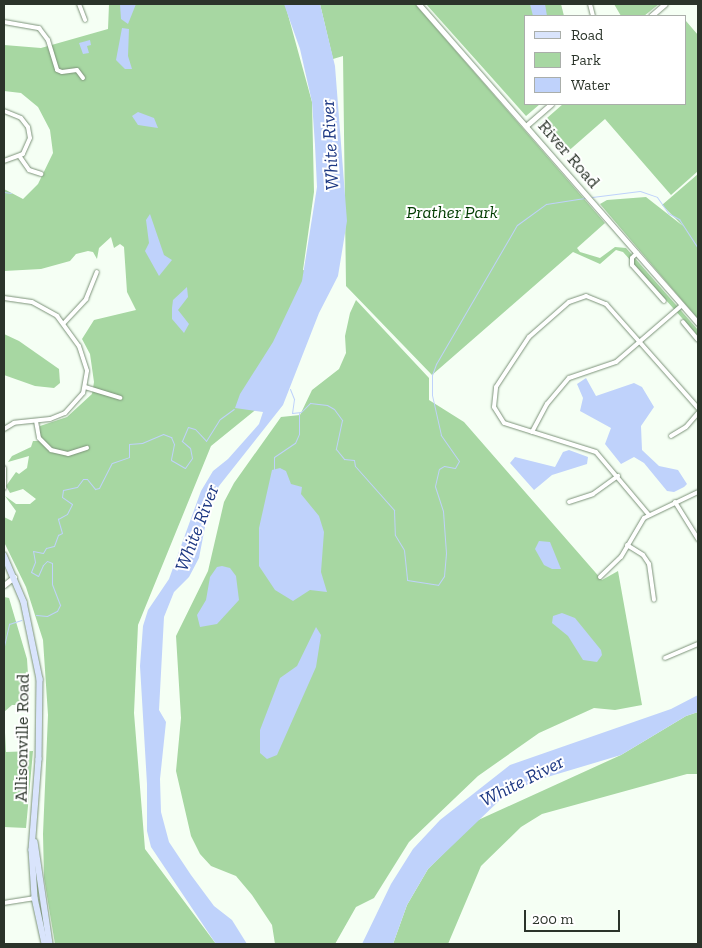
<!DOCTYPE html>
<html>
<head>
<meta charset="utf-8">
<style>
  body { margin:0 }
  #map { position:relative; width:702px; height:948px; overflow:hidden; background:#f5fff4; font-family:"Zilla Slab",serif }
  div>[style] { position:absolute }
  [style*='--x'] { left:calc(var(--x)*1px); top:calc(var(--y)*1px); width:calc(var(--w)*1px); rotate:calc(var(--a)*1deg) }
  .green>* { inset:0; background:#a7d7a2 }
  .water>* { inset:0; background:#bfd2fb }
  .stream>* { height:1px; margin:-0.5px; padding:0 0.5px; transform-origin:0.5px; border-radius:0.5px; background:#bfd2fb }
  .roads { filter:drop-shadow(0 0 1px #7c9379) drop-shadow(0 0 1px #7c9379) }
  .minor>* { height:4px; margin:-2px; padding:0 2px; transform-origin:2px; border-radius:2px; background:#fff }
  .tertiary>* { height:4.5px; margin:-2.25px; padding:0 2.25px; transform-origin:2.25px; border-radius:2.25px; background:#fff }
  .secondary>* { height:5px; margin:-2.5px; padding:0 2.5px; transform-origin:2.5px; border-radius:2.5px; background:#fff }
  .primary>* { height:5.5px; margin:-2.75px; padding:0 2.75px; transform-origin:2.75px; border-radius:2.75px; background:#d9e4fc }
  span { translate:-50% -50%; white-space:nowrap; text-align:center; line-height:1.15; -webkit-text-stroke:4px #fff; paint-order:stroke }
  .street-label { font-size:18px; color:#2b342a }
  .park-label { font-size:18px; color:#013c00; font-style:italic }
  .water-label { font-size:19px; color:#1d3883; font-style:italic }
  .frame { position:absolute; inset:0; border:5px solid #2b342a; pointer-events:none }
  .legend { position:absolute; left:524px; top:15px; width:162px; height:90px; box-sizing:border-box; background:#fff; border:1px solid #aaaeaa; margin:0; padding:6px 9px; list-style:none; font-size:15px; color:#2b342a }
  .legend li { display:flex; align-items:center; gap:10px; height:25px }
  .legend b { width:25px; border:1px solid #aaaeaa }
  .scale { position:absolute; left:524px; top:910px; width:96px; height:22px; box-sizing:border-box; border:2px solid #2b342a; border-top:0; padding-left:6px; font-size:15px; line-height:18px; white-space:nowrap; color:#2b342a; -webkit-text-stroke:4px #fff; paint-order:stroke }
</style>
</head>
<body>
<div id="map">
  <div class="green">
    <div style="clip-path:polygon(109px 4px,285px 4px,312px 102px,314px 192px,303px 270px,310px 272px,258px 408px,211px 446px,138px 625px,134px 713px,145px 849px,216px 944px,55px 944px,44px 878px,43px 834px,48px 715px,43px 640px,26px 587px,4px 542px,4px 517px,12px 521px,16px 511px,5px 496px,16px 504px,30px 504px,36px 499px,23px 489px,10px 493px,6px 486px,16px 472px,19px 474px,27px 468px,29px 456px,8px 462px,12px 456px,31px 447px,33px 441px,39px 441px,40px 426px,67px 417px,92px 394px,94px 382px,90px 354px,82px 339px,94px 320px,136px 310px,127px 292px,124px 247px,120px 244px,114px 248px,111px 237px,99px 248px,97px 259px,93px 252px,88px 251px,76px 254px,70px 261px,41px 269px,4px 271px,4px 189px,23px 199px,38px 184px,53px 153px,50px 130px,38px 107px,21px 93px,4px 91px,4px 45px,41px 48px,108px 29px)"></div>
    <div style="clip-path:polygon(320px 4px,415px 4px,605px 223px,577px 248px,580px 252px,600px 258px,615px 247px,626px 248px,698px 330px,698px 336px,623px 252px,616px 250px,600px 264px,573px 252px,432px 375px,346px 286px,343px 56px,333px 59px)"></div>
    <div style="clip-path:polygon(426px 4px,561px 4px,564px 16px,526px 16px,526px 104px,540px 104px,526px 116px)"></div>
    <div style="clip-path:polygon(614px 4px,659px 4px,644px 16px,621px 16px)"></div>
    <div style="clip-path:polygon(686px 21px,698px 35px,698px 171px,671px 195px,605px 119px,565px 154px,539px 125px,563px 104px,686px 104px)"></div>
    <div style="clip-path:polygon(698px 174px,698px 319px,600px 204px,607px 200px,646px 197px,683px 226px,662px 205px)"></div>
    <div style="clip-path:polygon(356px 300px,429px 378px,429px 400px,464px 422px,602px 580px,618px 571px,642px 705px,615px 710px,594px 708px,539px 733px,478px 776px,409px 842px,374px 898px,356px 907px,335px 944px,275px 944px,272px 925px,252px 895px,236px 876px,211px 866px,200px 854px,191px 836px,176px 771px,181px 718px,176px 636px,208px 571px,224px 502px,234px 483px,281px 417px,300px 415px,312px 390px,339px 369px,346px 353px,345px 336px,350px 313px)"></div>
    <div style="clip-path:polygon(4px 334px,19px 341px,59px 369px,60px 383px,54px 388px,35px 386px,4px 375px)"></div>
    <div style="clip-path:polygon(4px 597px,9px 598px,27px 659px,30px 705px,12px 705px,4px 712px)"></div>
    <div style="clip-path:polygon(698px 712px,698px 774px,687px 774px,542px 814px,521px 827px,481px 866px,448px 944px,393px 944px,407px 905px,428px 869px,476px 821px,621px 755px,686px 716px)"></div>
    <div style="clip-path:polygon(4px 713px,6px 752px,33px 751px,26px 828px,4px 827px)"></div>
  </div>
  <div class="water">
    <div style="clip-path:polygon(120px 4px,136px 4px,128px 24px,121px 19px)"></div>
    <div style="clip-path:polygon(284px 4px,320px 4px,335px 66px,347px 221px,338px 276px,319px 313px,283px 405px,219px 486px,209px 506px,199px 558px,189px 577px,174px 592px,164px 617px,159px 710px,166px 722px,160px 779px,161px 812px,169px 842px,191px 875px,214px 906px,232px 920px,247px 944px,216px 944px,151px 847px,147px 831px,147px 784px,140px 666px,143px 626px,148px 610px,169px 579px,201px 491px,213px 471px,228px 459px,259px 424px,263px 412px,235px 408px,240px 394px,273px 342px,302px 281px,317px 187px,315px 145px,312px 102px,300px 49px)"></div>
    <div style="clip-path:polygon(530px 4px,545px 4px,547px 16px,533px 16px)"></div>
    <div style="clip-path:polygon(122px 28px,129px 29px,128px 56px,132px 69px,125px 69px,116px 60px)"></div>
    <div style="clip-path:polygon(90px 40px,91px 45px,87px 46px,89px 53px,83px 54px,79px 43px)"></div>
    <div style="clip-path:polygon(138px 112px,154px 118px,158px 128px,138px 125px,132px 116px)"></div>
    <div style="clip-path:polygon(150px 214px,164px 255px,172px 260px,159px 276px,145px 251px,149px 243px,146px 220px)"></div>
    <div style="clip-path:polygon(187px 287px,188px 297px,178px 310px,189px 324px,184px 333px,172px 319px,172px 308px,173px 300px)"></div>
    <div style="clip-path:polygon(586px 378px,596px 396px,634px 383px,642px 387px,654px 407px,641px 426px,642px 450px,659px 466px,678px 470px,687px 484px,684px 487px,674px 492px,667px 491px,644px 463px,634px 457px,621px 464px,605px 444px,611px 428px,580px 411px,583px 398px,577px 384px)"></div>
    <div style="clip-path:polygon(569px 450px,588px 457px,587px 464px,552px 475px,534px 490px,510px 463px,515px 457px,555px 467px,563px 452px)"></div>
    <div style="clip-path:polygon(280px 468px,286px 471px,291px 484px,302px 487px,301px 494px,319px 516px,324px 532px,321px 572px,327px 592px,310px 590px,293px 601px,275px 590px,259px 566px,259px 528px,272px 470px)"></div>
    <div style="clip-path:polygon(539px 541px,550px 542px,561px 569px,552px 569px,544px 565px,535px 549px)"></div>
    <div style="clip-path:polygon(222px 566px,230px 568px,236px 576px,239px 600px,217px 624px,200px 627px,197px 615px,206px 600px,210px 577px,217px 567px)"></div>
    <div style="clip-path:polygon(562px 613px,575px 618px,601px 650px,602px 655px,597px 662px,583px 660px,568px 636px,552px 623px,553px 616px)"></div>
    <div style="clip-path:polygon(316px 627px,321px 635px,316px 667px,277px 755px,267px 759px,260px 753px,260px 730px,280px 678px,297px 666px)"></div>
    <div style="clip-path:polygon(698px 695px,698px 712px,686px 716px,621px 755px,534px 781px,502px 798px,428px 869px,407px 905px,393px 944px,362px 944px,391px 884px,413px 849px,440px 820px,510px 765px,671px 709px)"></div>
  </div>
  <div class="stream">
    <div style="--x:4;--y:192;--w:7;--a:8"></div>
    <div style="--x:592;--y:197;--w:48;--a:-7.1"></div>
    <div style="--x:640;--y:191;--w:18;--a:19"></div>
    <div style="--x:657;--y:197;--w:19;--a:55"></div>
    <div style="--x:668;--y:213;--w:13;--a:29"></div>
    <div style="--x:679;--y:219;--w:35;--a:57"></div>
    <div style="--x:290;--y:389;--w:11;--a:68"></div>
    <div style="--x:294;--y:399;--w:14;--a:98"></div>
    <div style="--x:292;--y:413;--w:9;--a:-6"></div>
    <div style="--x:301;--y:412;--w:13;--a:-45"></div>
    <div style="--x:310;--y:403;--w:17;--a:7"></div>
    <div style="--x:327;--y:405;--w:8;--a:30"></div>
    <div style="--x:334;--y:409;--w:14;--a:54"></div>
    <div style="--x:342;--y:420;--w:30;--a:102"></div>
    <div style="--x:336;--y:449;--w:13;--a:51"></div>
    <div style="--x:344;--y:459;--w:10;--a:6"></div>
    <div style="--x:354;--y:460;--w:6;--a:81"></div>
    <div style="--x:355;--y:466;--w:59;--a:48.4"></div>
    <div style="--x:394;--y:510;--w:25;--a:88"></div>
    <div style="--x:395;--y:535;--w:17;--a:59"></div>
    <div style="--x:404;--y:550;--w:30;--a:84"></div>
    <div style="--x:407;--y:580;--w:31;--a:9"></div>
    <div style="--x:438;--y:585;--w:11;--a:-56"></div>
    <div style="--x:444;--y:576;--w:23;--a:-85"></div>
    <div style="--x:446;--y:553;--w:42;--a:-94.1"></div>
    <div style="--x:443;--y:511;--w:26;--a:-108"></div>
    <div style="--x:435;--y:486;--w:17;--a:-77"></div>
    <div style="--x:439;--y:469;--w:6;--a:-31"></div>
    <div style="--x:444;--y:466;--w:11;--a:10"></div>
    <div style="--x:455;--y:468;--w:8;--a:-60"></div>
    <div style="--x:459;--y:461;--w:32;--a:-125"></div>
    <div style="--x:441;--y:435;--w:41;--a:-102.7"></div>
    <div style="--x:432;--y:395;--w:20;--a:-90"></div>
    <div style="--x:432;--y:375;--w:12;--a:-70"></div>
    <div style="--x:436;--y:364;--w:161;--a:-59.8"></div>
    <div style="--x:517;--y:225;--w:36;--a:-36"></div>
    <div style="--x:546;--y:204;--w:39;--a:-9"></div>
    <div style="--x:274;--y:469;--w:12;--a:-90"></div>
    <div style="--x:274;--y:457;--w:25;--a:-34"></div>
    <div style="--x:295;--y:443;--w:10;--a:-66"></div>
    <div style="--x:299;--y:434;--w:21;--a:-90"></div>
    <div style="--x:36;--y:615;--w:11;--a:5"></div>
    <div style="--x:47;--y:616;--w:11;--a:-27"></div>
    <div style="--x:57;--y:611;--w:7;--a:-63"></div>
    <div style="--x:60;--y:605;--w:22;--a:-111"></div>
    <div style="--x:52;--y:584;--w:21;--a:-90"></div>
    <div style="--x:52;--y:563;--w:5;--a:-158"></div>
    <div style="--x:47;--y:561;--w:6;--a:135"></div>
    <div style="--x:43;--y:565;--w:12;--a:114"></div>
    <div style="--x:38;--y:576;--w:8;--a:-150"></div>
    <div style="--x:31;--y:572;--w:11;--a:-68"></div>
    <div style="--x:35;--y:562;--w:11;--a:-100"></div>
    <div style="--x:33;--y:551;--w:10;--a:11"></div>
    <div style="--x:43;--y:553;--w:6;--a:-59"></div>
    <div style="--x:46;--y:548;--w:8;--a:-14"></div>
    <div style="--x:54;--y:546;--w:12;--a:-70"></div>
    <div style="--x:58;--y:535;--w:4;--a:-27"></div>
    <div style="--x:62;--y:533;--w:15;--a:-106"></div>
    <div style="--x:58;--y:519;--w:10;--a:-29"></div>
    <div style="--x:67;--y:514;--w:11;--a:-63"></div>
    <div style="--x:72;--y:504;--w:12;--a:-145"></div>
    <div style="--x:62;--y:497;--w:7;--a:-82"></div>
    <div style="--x:63;--y:490;--w:14;--a:-12"></div>
    <div style="--x:77;--y:487;--w:10;--a:-53"></div>
    <div style="--x:83;--y:479;--w:4;--a:0"></div>
    <div style="--x:87;--y:479;--w:13;--a:51"></div>
    <div style="--x:95;--y:489;--w:4;--a:-14"></div>
    <div style="--x:99;--y:488;--w:28;--a:-63"></div>
    <div style="--x:112;--y:463;--w:18;--a:-19"></div>
    <div style="--x:129;--y:457;--w:13;--a:-90"></div>
    <div style="--x:129;--y:444;--w:13;--a:-4"></div>
    <div style="--x:142;--y:443;--w:23;--a:-23"></div>
    <div style="--x:163;--y:434;--w:9;--a:21"></div>
    <div style="--x:171;--y:437;--w:8;--a:67"></div>
    <div style="--x:174;--y:444;--w:16;--a:101"></div>
    <div style="--x:171;--y:460;--w:16;--a:30"></div>
    <div style="--x:185;--y:468;--w:12;--a:-55"></div>
    <div style="--x:192;--y:458;--w:10;--a:-101"></div>
    <div style="--x:190;--y:448;--w:11;--a:-139"></div>
    <div style="--x:182;--y:441;--w:15;--a:-67"></div>
    <div style="--x:188;--y:427;--w:7;--a:16"></div>
    <div style="--x:195;--y:429;--w:16;--a:47"></div>
    <div style="--x:206;--y:441;--w:26;--a:-58"></div>
    <div style="--x:220;--y:419;--w:17;--a:-36"></div>
    <div style="--x:4;--y:646;--w:23;--a:-77"></div>
    <div style="--x:9;--y:624;--w:13;--a:-18"></div>
  </div>
  <div class="roads">
    <div class="minor">
      <div style="--x:79;--y:4;--w:17;--a:69"></div>
      <div style="--x:590;--y:4;--w:12;--a:76"></div>
      <div style="--x:4;--y:22;--w:36;--a:10"></div>
      <div style="--x:39;--y:28;--w:15;--a:53"></div>
      <div style="--x:48;--y:40;--w:31;--a:73"></div>
      <div style="--x:57;--y:70;--w:5;--a:22"></div>
      <div style="--x:62;--y:72;--w:15;--a:-8"></div>
      <div style="--x:77;--y:70;--w:10;--a:53"></div>
      <div style="--x:4;--y:111;--w:18;--a:22"></div>
      <div style="--x:21;--y:118;--w:11;--a:52"></div>
      <div style="--x:28;--y:127;--w:11;--a:80"></div>
      <div style="--x:30;--y:138;--w:17;--a:114"></div>
      <div style="--x:23;--y:154;--w:20;--a:160"></div>
      <div style="--x:20;--y:157;--w:16;--a:55"></div>
      <div style="--x:29;--y:170;--w:13;--a:18"></div>
      <div style="--x:637;--y:253;--w:7;--a:135"></div>
      <div style="--x:632;--y:258;--w:7;--a:90"></div>
      <div style="--x:632;--y:265;--w:48;--a:48.4"></div>
      <div style="--x:4;--y:298;--w:28;--a:8"></div>
      <div style="--x:32;--y:302;--w:29;--a:29"></div>
      <div style="--x:57;--y:316;--w:37;--a:54"></div>
      <div style="--x:79;--y:346;--w:26;--a:72"></div>
      <div style="--x:87;--y:371;--w:22;--a:100"></div>
      <div style="--x:83;--y:393;--w:27;--a:132"></div>
      <div style="--x:65;--y:413;--w:16;--a:158"></div>
      <div style="--x:50;--y:419;--w:36;--a:174"></div>
      <div style="--x:14;--y:423;--w:12;--a:149"></div>
      <div style="--x:683;--y:322;--w:23;--a:50"></div>
      <div style="--x:64;--y:323;--w:33;--a:-47"></div>
      <div style="--x:86;--y:299;--w:29;--a:-68"></div>
      <div style="--x:85;--y:387;--w:37;--a:17"></div>
      <div style="--x:36;--y:421;--w:17;--a:80"></div>
      <div style="--x:39;--y:438;--w:17;--a:45"></div>
      <div style="--x:51;--y:450;--w:17;--a:13"></div>
      <div style="--x:68;--y:454;--w:20;--a:-18"></div>
      <div style="--x:532;--y:432;--w:32;--a:-62"></div>
      <div style="--x:547;--y:404;--w:34;--a:-50"></div>
      <div style="--x:569;--y:378;--w:50;--a:-18.8"></div>
      <div style="--x:616;--y:362;--w:87;--a:-40.8"></div>
      <div style="--x:671;--y:436;--w:17;--a:-31"></div>
      <div style="--x:686;--y:427;--w:18;--a:-49"></div>
      <div style="--x:4;--y:468;--w:20;--a:90"></div>
      <div style="--x:569;--y:502;--w:25;--a:-18"></div>
      <div style="--x:593;--y:494;--w:31;--a:-36"></div>
      <div style="--x:675;--y:502;--w:44;--a:58.1"></div>
      <div style="--x:649;--y:515;--w:82;--a:-130.1"></div>
      <div style="--x:596;--y:452;--w:96;--a:-162.5"></div>
      <div style="--x:504;--y:423;--w:19;--a:-122"></div>
      <div style="--x:494;--y:407;--w:20;--a:-84"></div>
      <div style="--x:496;--y:387;--w:60;--a:-56.6"></div>
      <div style="--x:529;--y:337;--w:53;--a:-41.2"></div>
      <div style="--x:569;--y:302;--w:18;--a:-19"></div>
      <div style="--x:586;--y:296;--w:22;--a:22"></div>
      <div style="--x:606;--y:304;--w:139;--a:48.5"></div>
      <div style="--x:627;--y:545;--w:19;--a:32"></div>
      <div style="--x:643;--y:555;--w:11;--a:56"></div>
      <div style="--x:649;--y:564;--w:36;--a:82"></div>
      <div style="--x:600;--y:577;--w:29;--a:-44"></div>
      <div style="--x:621;--y:557;--w:45;--a:-59.5"></div>
      <div style="--x:644;--y:518;--w:60;--a:-25.7"></div>
      <div style="--x:665;--y:658;--w:36;--a:-23"></div>
      <div style="--x:4;--y:903;--w:31;--a:-9"></div>
    </div>
    <div class="tertiary">
      <div style="--x:419;--y:4;--w:424;--a:48.8"></div>
      <div style="--x:651;--y:16;--w:18;--a:-41"></div>
      <div style="--x:526;--y:126;--w:33;--a:-41"></div>
    </div>
    <div class="secondary">
      <div style="--x:4;--y:585;--w:13;--a:-39"></div>
    </div>
    <div class="primary">
      <div style="--x:4;--y:555;--w:51;--a:66.9"></div>
      <div style="--x:24;--y:602;--w:79;--a:78.3"></div>
      <div style="--x:40;--y:679;--w:80;--a:90.7"></div>
      <div style="--x:39;--y:759;--w:91;--a:94.4"></div>
      <div style="--x:32;--y:850;--w:48;--a:86.4"></div>
      <div style="--x:35;--y:898;--w:47;--a:77.7"></div>
      <div style="--x:35;--y:842;--w:103;--a:81.6"></div>
    </div>
  </div>
  <div class="street-label">
    <span style="left:569px;top:154px;rotate:49deg">River Road</span>
    <span style="left:22px;top:738px;rotate:-89deg">Allisonville Road</span>
  </div>
  <div class="park-label">
    <span style="left:452px;top:212px">Prather Park</span>
  </div>
  <div class="water-label">
    <span style="left:330px;top:145px;rotate:-93deg">White River</span>
    <span style="left:197px;top:528px;rotate:-69deg">White River</span>
    <span style="left:522px;top:781px;rotate:-27deg">White River</span>
  </div>
  <div class="frame"></div>
  <ul class="legend">
  <li><b style="height:6px;background:#d9e4fc"></b>Road</li>
  <li><b style="height:14px;background:#a7d7a2"></b>Park</li>
  <li><b style="height:14px;background:#bfd2fb"></b>Water</li>
  </ul>
  <div class="scale">200 m</div>
</div>
</body>
</html>
